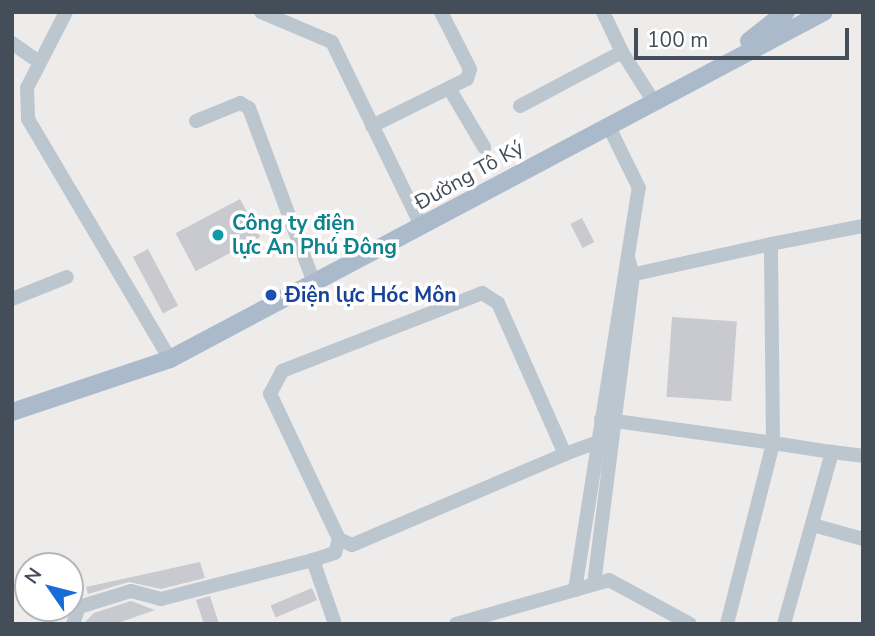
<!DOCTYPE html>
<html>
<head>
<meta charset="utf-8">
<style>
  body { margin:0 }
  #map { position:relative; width:875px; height:636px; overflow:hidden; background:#eeebeb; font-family:"Nunito Sans",sans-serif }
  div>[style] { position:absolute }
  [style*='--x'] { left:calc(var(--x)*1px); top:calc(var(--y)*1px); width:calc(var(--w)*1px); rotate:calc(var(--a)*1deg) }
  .building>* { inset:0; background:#c8cad0; transform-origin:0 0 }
  .minor>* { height:14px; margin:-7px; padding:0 7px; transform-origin:7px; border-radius:7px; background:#bcc6ce }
  .major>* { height:18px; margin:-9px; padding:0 9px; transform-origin:9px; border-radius:9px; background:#aabacb }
  .dots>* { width:19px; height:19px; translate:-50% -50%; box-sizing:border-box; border:4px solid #fff; border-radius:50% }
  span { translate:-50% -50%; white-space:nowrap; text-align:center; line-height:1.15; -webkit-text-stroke:7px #fff; paint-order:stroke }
  .street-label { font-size:21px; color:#444e58 }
  .culture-label { font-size:21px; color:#0d838f; font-weight:700 }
  .left { translate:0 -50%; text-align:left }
  .transit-label { font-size:21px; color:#164399; font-weight:700 }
  .frame { position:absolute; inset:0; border:14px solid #444e58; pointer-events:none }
  .north { position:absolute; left:14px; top:552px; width:70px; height:70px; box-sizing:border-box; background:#fff; border:2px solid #b4b8bc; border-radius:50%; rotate:305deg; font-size:19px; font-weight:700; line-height:28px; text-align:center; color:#444e58 }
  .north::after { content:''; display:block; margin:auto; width:24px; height:32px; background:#196bda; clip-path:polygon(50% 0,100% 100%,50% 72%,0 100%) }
  .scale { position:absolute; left:634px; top:28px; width:215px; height:32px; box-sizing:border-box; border:4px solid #444e58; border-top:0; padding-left:9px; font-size:21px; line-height:24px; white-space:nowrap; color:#444e58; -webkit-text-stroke:5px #fff; paint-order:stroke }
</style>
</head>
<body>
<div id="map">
  <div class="building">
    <div style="left:240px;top:199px;width:43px;height:73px;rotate:62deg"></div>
    <div style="left:582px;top:218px;width:27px;height:13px;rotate:63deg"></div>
    <div style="left:148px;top:249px;width:64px;height:17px;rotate:62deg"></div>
    <div style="left:672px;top:317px;width:65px;height:80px;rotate:4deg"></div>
    <div style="clip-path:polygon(200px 562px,205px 578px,161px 589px,129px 582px,88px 594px,86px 587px)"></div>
    <div style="left:312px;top:588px;width:13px;height:45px;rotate:67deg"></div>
    <div style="clip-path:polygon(210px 596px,219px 624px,204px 624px,196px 600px)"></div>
    <div style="clip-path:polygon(131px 601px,155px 610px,115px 624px,83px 624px,94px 613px)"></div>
  </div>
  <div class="minor">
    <div style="--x:66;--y:12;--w:85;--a:117.2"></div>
    <div style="--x:27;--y:88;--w:31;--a:88"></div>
    <div style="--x:28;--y:119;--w:279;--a:59.4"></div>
    <div style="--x:261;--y:12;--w:77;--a:22.9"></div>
    <div style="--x:332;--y:42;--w:206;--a:64.1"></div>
    <div style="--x:603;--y:12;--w:44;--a:64.6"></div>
    <div style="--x:12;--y:43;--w:33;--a:35"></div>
    <div style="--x:449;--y:88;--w:69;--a:59.3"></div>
    <div style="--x:520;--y:106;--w:115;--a:-27.9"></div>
    <div style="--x:622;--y:52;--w:59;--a:57.4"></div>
    <div style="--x:196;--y:121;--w:48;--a:-22.2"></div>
    <div style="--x:240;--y:103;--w:10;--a:29"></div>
    <div style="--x:249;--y:108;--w:189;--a:69.6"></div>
    <div style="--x:372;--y:126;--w:106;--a:-26.3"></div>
    <div style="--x:467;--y:79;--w:10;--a:-73"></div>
    <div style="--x:470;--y:69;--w:64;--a:-117"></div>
    <div style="--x:626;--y:276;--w:148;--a:-12.4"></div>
    <div style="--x:12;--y:299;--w:59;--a:-21.8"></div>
    <div style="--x:601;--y:419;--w:174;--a:7.9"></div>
    <div style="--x:773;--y:443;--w:199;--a:-90.6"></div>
    <div style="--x:771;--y:244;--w:94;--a:-11.1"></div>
    <div style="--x:813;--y:525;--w:52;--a:15.6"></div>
    <div style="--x:339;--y:539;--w:14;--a:25"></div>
    <div style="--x:352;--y:545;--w:232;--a:-23.1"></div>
    <div style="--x:594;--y:584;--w:310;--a:-82.8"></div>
    <div style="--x:633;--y:276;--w:20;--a:-105"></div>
    <div style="--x:575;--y:590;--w:407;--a:-81"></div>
    <div style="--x:639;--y:188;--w:68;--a:-116.2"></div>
    <div style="--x:73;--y:624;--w:18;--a:-71"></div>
    <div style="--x:79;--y:607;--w:54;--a:-17.1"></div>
    <div style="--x:131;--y:591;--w:31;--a:15"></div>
    <div style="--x:161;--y:599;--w:157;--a:-14.4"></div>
    <div style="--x:335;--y:624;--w:68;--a:-109"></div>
    <div style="--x:313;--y:560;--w:23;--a:-18"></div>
    <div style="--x:335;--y:553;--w:15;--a:-74"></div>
    <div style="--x:339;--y:539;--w:161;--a:-115.4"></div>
    <div style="--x:270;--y:394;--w:26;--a:-62"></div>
    <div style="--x:282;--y:371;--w:215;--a:-21.3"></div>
    <div style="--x:482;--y:293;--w:19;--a:32"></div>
    <div style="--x:498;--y:303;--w:165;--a:66.1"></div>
    <div style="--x:565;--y:454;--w:35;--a:-20"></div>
    <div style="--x:456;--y:624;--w:159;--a:-16"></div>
    <div style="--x:609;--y:580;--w:92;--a:28.5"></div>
    <div style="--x:727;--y:624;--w:187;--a:-75.7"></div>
    <div style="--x:773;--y:443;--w:60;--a:8.7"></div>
    <div style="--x:784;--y:624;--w:179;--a:-74.4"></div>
    <div style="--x:832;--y:452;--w:31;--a:7"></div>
  </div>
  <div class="major">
    <div style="--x:749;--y:41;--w:47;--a:-38.1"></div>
    <div style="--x:12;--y:412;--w:167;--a:-18.5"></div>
    <div style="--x:170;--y:359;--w:740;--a:-27.95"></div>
  </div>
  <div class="dots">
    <div style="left:218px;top:235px;background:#0f9aa8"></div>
    <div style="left:271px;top:295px;background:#1a4fb4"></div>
  </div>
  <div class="street-label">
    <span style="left:469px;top:175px;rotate:-29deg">Đường Tô Ký</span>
  </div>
  <div class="culture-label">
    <span class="left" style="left:232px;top:235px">Công ty điện<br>lực An Phú Đông</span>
  </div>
  <div class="transit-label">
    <span class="left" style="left:285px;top:295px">Điện lực Hóc Môn</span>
  </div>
  <div class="frame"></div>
  <div class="north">N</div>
  <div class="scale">100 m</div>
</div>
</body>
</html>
